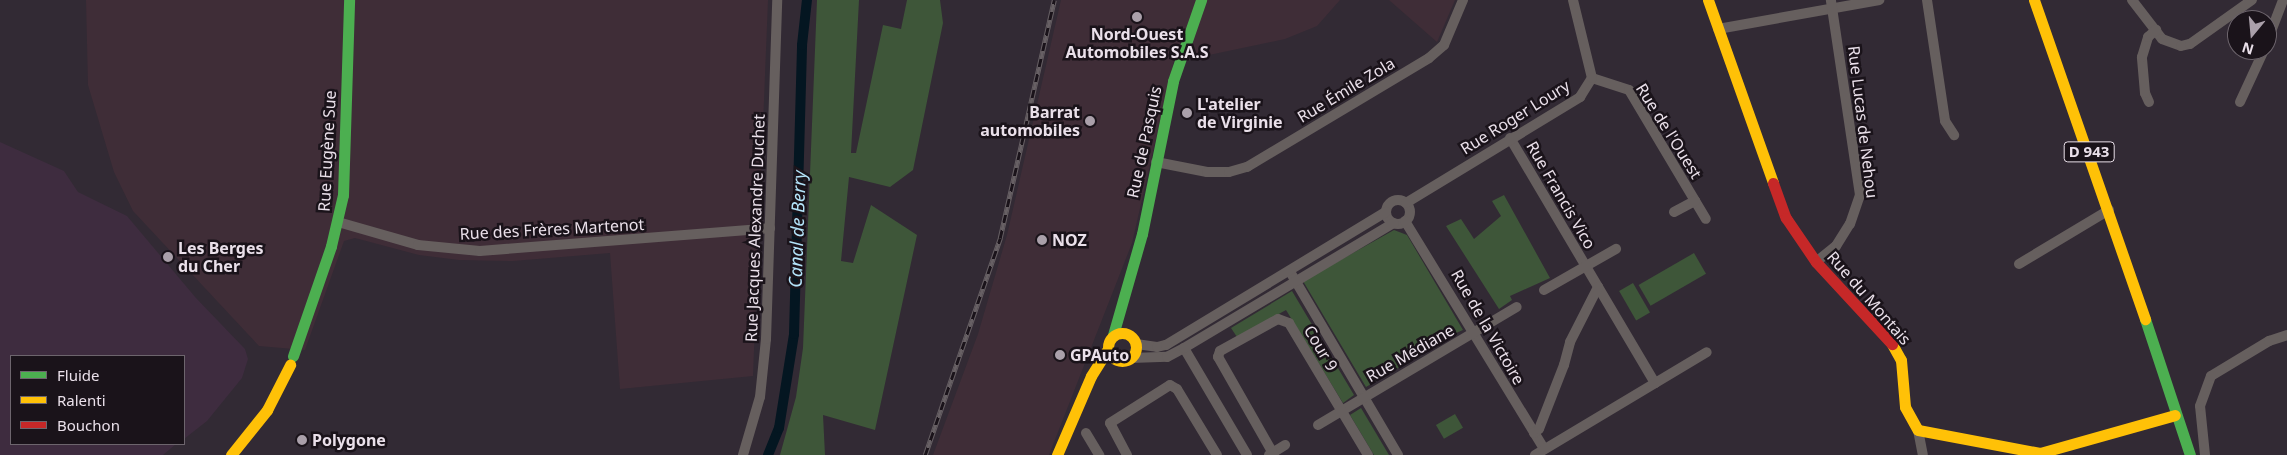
<!DOCTYPE html>
<html>
<head>
<meta charset="utf-8">
<style>
  body { margin:0 }
  #map { position:relative; width:2287px; height:455px; overflow:hidden; background:#322a34; font-family:"Noto Sans",sans-serif }
  div>[style] { position:absolute }
  [style*='--x'] { left:calc(var(--x)*1px); top:calc(var(--y)*1px); width:calc(var(--w)*1px); rotate:calc(var(--a)*1deg) }
  .built>* { inset:0; background:#3e2c3f }
  .industrial>* { inset:0; background:#3f2d37 }
  .green>* { inset:0; background:#3e5639; transform-origin:0 0 }
  .canal>* { height:10px; margin:-5px; padding:0 5px; transform-origin:5px; border-radius:5px; background:#041621 }
  .street>* { height:10px; margin:-5px; padding:0 5px; transform-origin:5px; border-radius:5px; background:#665f5e }
  .street>.ring { margin:-5px; padding:0; box-sizing:content-box; background:none; border:10px solid #665f5e; border-radius:50% }
  .fast>* { height:11px; margin:-5.5px; padding:0 5.5px; transform-origin:5.5px; border-radius:5.5px; background:#4caf50 }
  .slow>* { height:11px; margin:-5.5px; padding:0 5.5px; transform-origin:5.5px; border-radius:5.5px; background:#ffc107 }
  .slow>.ring { margin:-5.5px; padding:0; box-sizing:content-box; background:none; border:11px solid #ffc107; border-radius:50% }
  .jam>* { height:11px; margin:-5.5px; padding:0 5.5px; transform-origin:5.5px; border-radius:5.5px; background:#c62828 }
  .rail>* { height:4.5px; margin-top:-2.25px; transform-origin:0; background:repeating-linear-gradient(90deg,#1a131a 0 8px,#676064 0 16px); box-sizing:border-box; border-block:1px solid #676064 }
  .dots>* { width:14px; height:14px; translate:-50% -50%; box-sizing:border-box; border:2px solid #1a131a; border-radius:50% }
  span { translate:-50% -50%; white-space:nowrap; text-align:center; line-height:1.15; -webkit-text-stroke:5px #1a131a; paint-order:stroke }
  .shield-label span { padding:1px 4px; background:#1a131a; border:1px solid; border-radius:4px; -webkit-text-stroke-width:0 }
  .shield-label { font-size:15px; color:#eae0ea; font-weight:700 }
  .poi-label { font-size:16px; color:#eae0ea; font-weight:700 }
  .left { translate:0 -50%; text-align:left }
  .right { translate:-100% -50%; text-align:right }
  .street-label { font-size:16px; color:#eae0ea }
  .water-label { font-size:18px; color:#b4e4fa; font-style:italic }
  .legend { position:absolute; left:10px; top:355px; width:175px; height:90px; box-sizing:border-box; background:#1a131a; border:1px solid #6d656d; margin:0; padding:6px 9px; list-style:none; font-size:15px; color:#eae0ea }
  .legend li { display:flex; align-items:center; gap:10px; height:25px }
  .legend b { width:25px; border:1px solid #6d656d }
  .north { position:absolute; left:2227px; top:10px; width:50px; height:50px; box-sizing:border-box; background:#1a131a; border:1px solid #6d656d; border-radius:50%; rotate:197deg; font-size:14px; font-weight:700; line-height:20px; text-align:center; color:#eae0ea }
  .north::after { content:''; display:block; margin:auto; width:18px; height:22px; background:#aaa0aa; clip-path:polygon(50% 0,100% 100%,50% 72%,0 100%) }
</style>
</head>
<body>
<div id="map">
  <div class="built">
    <div style="clip-path:polygon(0 142px,64px 171px,78px 192px,127px 216px,196px 298px,245px 349px,248px 359px,242px 378px,207px 421px,184px 439px,184px 356px,11px 356px,11px 444px,176px 444px,163px 455px,0 455px)"></div>
  </div>
  <div class="industrial">
    <div style="clip-path:polygon(86px 0,768px 0,753px 376px,620px 389px,610px 253px,513px 261px,459px 260px,419px 255px,355px 238px,344px 241px,305px 350px,259px 346px,133px 211px,114px 172px,88px 85px)"></div>
    <div style="clip-path:polygon(1061px 0,1340px 0,1317px 26px,1285px 39px,1209px 55px,1175px 56px,1132px 243px,1049px 455px,933px 455px,978px 334px,1007px 235px)"></div>
    <div style="clip-path:polygon(1389px 0,1455px 0,1437px 42px)"></div>
  </div>
  <div class="green">
    <div style="clip-path:polygon(817px 0,859px 0,851px 153px,856px 153px,883px 25px,901px 29px,907px 0,940px 0,943px 23px,913px 170px,890px 187px,849px 177px,841px 261px,853px 263px,871px 205px,917px 235px,875px 430px,823px 415px,825px 455px,780px 455px,796px 397px,803px 348px)"></div>
    <div style="clip-path:polygon(1504px 195px,1550px 278px,1510px 296px,1512px 300px,1499px 309px,1446px 226px,1461px 219px,1474px 239px,1501px 216px,1492px 201px)"></div>
    <div style="clip-path:polygon(1394px 230px,1407px 235px,1463px 330px,1428px 345px,1425px 352px,1366px 387px,1303px 281px)"></div>
    <div style="left:1694px;top:253px;width:24px;height:64px;rotate:60deg"></div>
    <div style="left:1633px;top:283px;width:34px;height:16px;rotate:60deg"></div>
    <div style="clip-path:polygon(1292px 291px,1354px 395px,1343px 403px,1286px 310px,1237px 337px,1231px 328px)"></div>
    <div style="clip-path:polygon(1361px 408px,1389px 455px,1374px 455px,1350px 415px)"></div>
    <div style="left:1455px;top:414px;width:16px;height:22px;rotate:60deg"></div>
  </div>
  <div class="canal">
    <div style="--x:768;--y:455;--w:29;--a:-68"></div>
    <div style="--x:779;--y:428;--w:95;--a:-80.9"></div>
    <div style="--x:794;--y:334;--w:289;--a:-88.4"></div>
    <div style="--x:802;--y:45;--w:45;--a:-83.7"></div>
  </div>
  <div class="street">
    <div style="--x:1927;--y:0;--w:122;--a:81.5"></div>
    <div style="--x:1945;--y:121;--w:17;--a:57"></div>
    <div style="--x:2132;--y:0;--w:49;--a:52.4"></div>
    <div style="--x:2162;--y:39;--w:20;--a:20"></div>
    <div style="--x:2181;--y:46;--w:9;--a:-13"></div>
    <div style="--x:2190;--y:44;--w:76;--a:-35.4"></div>
    <div style="--x:1718;--y:29;--w:164;--a:-10.2"></div>
    <div style="--x:2267;--y:42;--w:45;--a:-69.1"></div>
    <div style="--x:1592;--y:78;--w:39;--a:18"></div>
    <div style="--x:1629;--y:90;--w:150;--a:59.2"></div>
    <div style="--x:2149;--y:102;--w:10;--a:-114"></div>
    <div style="--x:2145;--y:93;--w:36;--a:-95"></div>
    <div style="--x:2142;--y:57;--w:21;--a:-73"></div>
    <div style="--x:2148;--y:37;--w:11;--a:-41"></div>
    <div style="--x:2240;--y:102;--w:57;--a:-65.2"></div>
    <div style="--x:1510;--y:138;--w:285;--a:59.4"></div>
    <div style="--x:1156;--y:162;--w:52;--a:11.1"></div>
    <div style="--x:1207;--y:172;--w:22;--a:0"></div>
    <div style="--x:1229;--y:172;--w:19;--a:-16"></div>
    <div style="--x:1247;--y:167;--w:212;--a:-30.9"></div>
    <div style="--x:1429;--y:58;--w:20;--a:-41"></div>
    <div style="--x:1444;--y:45;--w:49;--a:-67.1"></div>
    <div class="ring" style="left:1386px;top:200px;width:14px;height:14px"></div>
    <div style="--x:1406;--y:203;--w:204;--a:-31.3"></div>
    <div style="--x:1580;--y:97;--w:22;--a:-58"></div>
    <div style="--x:1592;--y:78;--w:80;--a:-103.7"></div>
    <div style="--x:1674;--y:212;--w:24;--a:-28"></div>
    <div style="--x:1405;--y:221;--w:267;--a:58.6"></div>
    <div style="--x:338;--y:222;--w:83;--a:16"></div>
    <div style="--x:418;--y:245;--w:62;--a:5.5"></div>
    <div style="--x:480;--y:251;--w:291;--a:-4.5"></div>
    <div style="--x:1816;--y:262;--w:26;--a:-39"></div>
    <div style="--x:1836;--y:246;--w:26;--a:-58"></div>
    <div style="--x:1850;--y:224;--w:31;--a:-71"></div>
    <div style="--x:1860;--y:195;--w:197;--a:-98.5"></div>
    <div style="--x:2019;--y:264;--w:105;--a:-31"></div>
    <div style="--x:1292;--y:275;--w:209;--a:59.5"></div>
    <div style="--x:1544;--y:290;--w:83;--a:-29.7"></div>
    <div style="--x:1136;--y:344;--w:21;--a:8"></div>
    <div style="--x:1157;--y:347;--w:9;--a:-13"></div>
    <div style="--x:1166;--y:345;--w:257;--a:-31.2"></div>
    <div style="--x:1184;--y:348;--w:124;--a:59.5"></div>
    <div style="--x:1131;--y:358;--w:36;--a:-2"></div>
    <div style="--x:1167;--y:357;--w:19;--a:-28"></div>
    <div style="--x:1184;--y:348;--w:244;--a:-30.8"></div>
    <div style="--x:1318;--y:425;--w:231;--a:-30.7"></div>
    <div style="--x:1918;--y:430;--w:25;--a:79"></div>
    <div style="--x:1086;--y:433;--w:26;--a:59"></div>
    <div style="--x:1534;--y:433;--w:6;--a:-39"></div>
    <div style="--x:1539;--y:429;--w:69;--a:-68.7"></div>
    <div style="--x:1564;--y:365;--w:24;--a:-75"></div>
    <div style="--x:1570;--y:342;--w:62;--a:-63"></div>
    <div style="--x:743;--y:455;--w:60;--a:-73.7"></div>
    <div style="--x:760;--y:397;--w:58;--a:-84.1"></div>
    <div style="--x:766;--y:339;--w:339;--a:-88.1"></div>
    <div style="--x:1127;--y:455;--w:36;--a:-118"></div>
    <div style="--x:1110;--y:423;--w:71;--a:-32.3"></div>
    <div style="--x:1170;--y:385;--w:8;--a:30"></div>
    <div style="--x:1177;--y:389;--w:77;--a:58.8"></div>
    <div style="--x:1269;--y:455;--w:19;--a:-32"></div>
    <div style="--x:1274;--y:455;--w:113;--a:-119.7"></div>
    <div style="--x:1218;--y:357;--w:6;--a:-72"></div>
    <div style="--x:1220;--y:351;--w:66;--a:-28.9"></div>
    <div style="--x:1278;--y:319;--w:12;--a:20"></div>
    <div style="--x:1289;--y:323;--w:154;--a:59.1"></div>
    <div style="--x:1535;--y:455;--w:200;--a:-30.9"></div>
    <div style="--x:2205;--y:455;--w:49;--a:-95.8"></div>
    <div style="--x:2200;--y:406;--w:32;--a:-70"></div>
    <div style="--x:2211;--y:376;--w:68;--a:-31.1"></div>
    <div style="--x:2269;--y:341;--w:19;--a:-18"></div>
  </div>
  <div class="fast">
    <div style="--x:2145;--y:319;--w:143;--a:71.7"></div>
    <div style="--x:1113;--y:335;--w:105;--a:-74"></div>
    <div style="--x:1142;--y:234;--w:156;--a:-78.5"></div>
    <div style="--x:1173;--y:81;--w:86;--a:-70.9"></div>
    <div style="--x:293;--y:356;--w:116;--a:-70.9"></div>
    <div style="--x:331;--y:246;--w:52;--a:-76.8"></div>
    <div style="--x:343;--y:195;--w:195;--a:-88.2"></div>
  </div>
  <div class="slow">
    <div style="--x:1708;--y:0;--w:194;--a:70.4"></div>
    <div style="--x:2034;--y:0;--w:338;--a:70.8"></div>
    <div class="ring" style="left:1108px;top:333px;width:17px;height:17px"></div>
    <div style="--x:1892;--y:344;--w:18;--a:61"></div>
    <div style="--x:1901;--y:360;--w:47;--a:85.1"></div>
    <div style="--x:1905;--y:407;--w:26;--a:61"></div>
    <div style="--x:1918;--y:430;--w:124;--a:10.7"></div>
    <div style="--x:2040;--y:453;--w:140;--a:-15.7"></div>
    <div style="--x:231;--y:455;--w:58;--a:-51.3"></div>
    <div style="--x:267;--y:410;--w:51;--a:-62.9"></div>
    <div style="--x:1057;--y:455;--w:86;--a:-66.7"></div>
    <div style="--x:1091;--y:376;--w:31;--a:-58"></div>
  </div>
  <div class="jam">
    <div style="--x:1773;--y:183;--w:37;--a:70"></div>
    <div style="--x:1786;--y:218;--w:53;--a:55.7"></div>
    <div style="--x:1816;--y:262;--w:112;--a:47.2"></div>
  </div>
  <div class="rail">
    <div style="--x:925;--y:455;--w:230;--a:-70.9"></div>
    <div style="--x:1000;--y:238;--w:244;--a:-77.2"></div>
  </div>
  <div class="dots">
    <div style="left:1137px;top:17px;background:#aaa0aa"></div>
    <div style="left:1187px;top:113px;background:#aaa0aa"></div>
    <div style="left:1090px;top:121px;background:#aaa0aa"></div>
    <div style="left:1042px;top:240px;background:#aaa0aa"></div>
    <div style="left:168px;top:257px;background:#aaa0aa"></div>
    <div style="left:1060px;top:355px;background:#aaa0aa"></div>
    <div style="left:302px;top:440px;background:#aaa0aa"></div>
  </div>
  <div class="shield-label">
    <span style="left:2089px;top:152px">D 943</span>
  </div>
  <div class="poi-label">
    <span style="left:1137px;top:43px">Nord-Ouest<br>Automobiles S.A.S</span>
    <span class="left" style="left:1197px;top:113px">L'atelier<br>de Virginie</span>
    <span class="right" style="left:1080px;top:121px">Barrat<br>automobiles</span>
    <span class="left" style="left:1052px;top:240px">NOZ</span>
    <span class="left" style="left:178px;top:257px">Les Berges<br>du Cher</span>
    <span class="left" style="left:1070px;top:355px">GPAuto</span>
    <span class="left" style="left:312px;top:440px">Polygone</span>
  </div>
  <div class="street-label">
    <span style="left:1346px;top:90px;rotate:-31deg">Rue Émile Zola</span>
    <span style="left:1515px;top:117px;rotate:-32deg">Rue Roger Loury</span>
    <span style="left:1863px;top:122px;rotate:83deg">Rue Lucas de Nehou</span>
    <span style="left:1669px;top:131px;rotate:58deg">Rue de l'Ouest</span>
    <span style="left:1144px;top:142px;rotate:-78deg">Rue de Pasquis</span>
    <span style="left:327px;top:151px;rotate:-87deg">Rue Eugène Sue</span>
    <span style="left:1561px;top:195px;rotate:60deg">Rue Francis Vico</span>
    <span style="left:755px;top:228px;rotate:-88deg">Rue Jacques Alexandre Duchet</span>
    <span style="left:552px;top:229px;rotate:-3deg">Rue des Frères Martenot</span>
    <span style="left:1869px;top:298px;rotate:49deg">Rue du Montais</span>
    <span style="left:1488px;top:327px;rotate:60deg">Rue de la Victoire</span>
    <span style="left:1321px;top:348px;rotate:59deg">Cour 9</span>
    <span style="left:1410px;top:353px;rotate:-30deg">Rue Médiane</span>
  </div>
  <div class="water-label">
    <span style="left:797px;top:229px;rotate:-88deg">Canal de Berry</span>
  </div>
  <ul class="legend">
  <li><b style="height:6px;background:#4caf50"></b>Fluide</li>
  <li><b style="height:6px;background:#ffc107"></b>Ralenti</li>
  <li><b style="height:6px;background:#c62828"></b>Bouchon</li>
  </ul>
  <div class="north">N</div>
</div>
</body>
</html>
